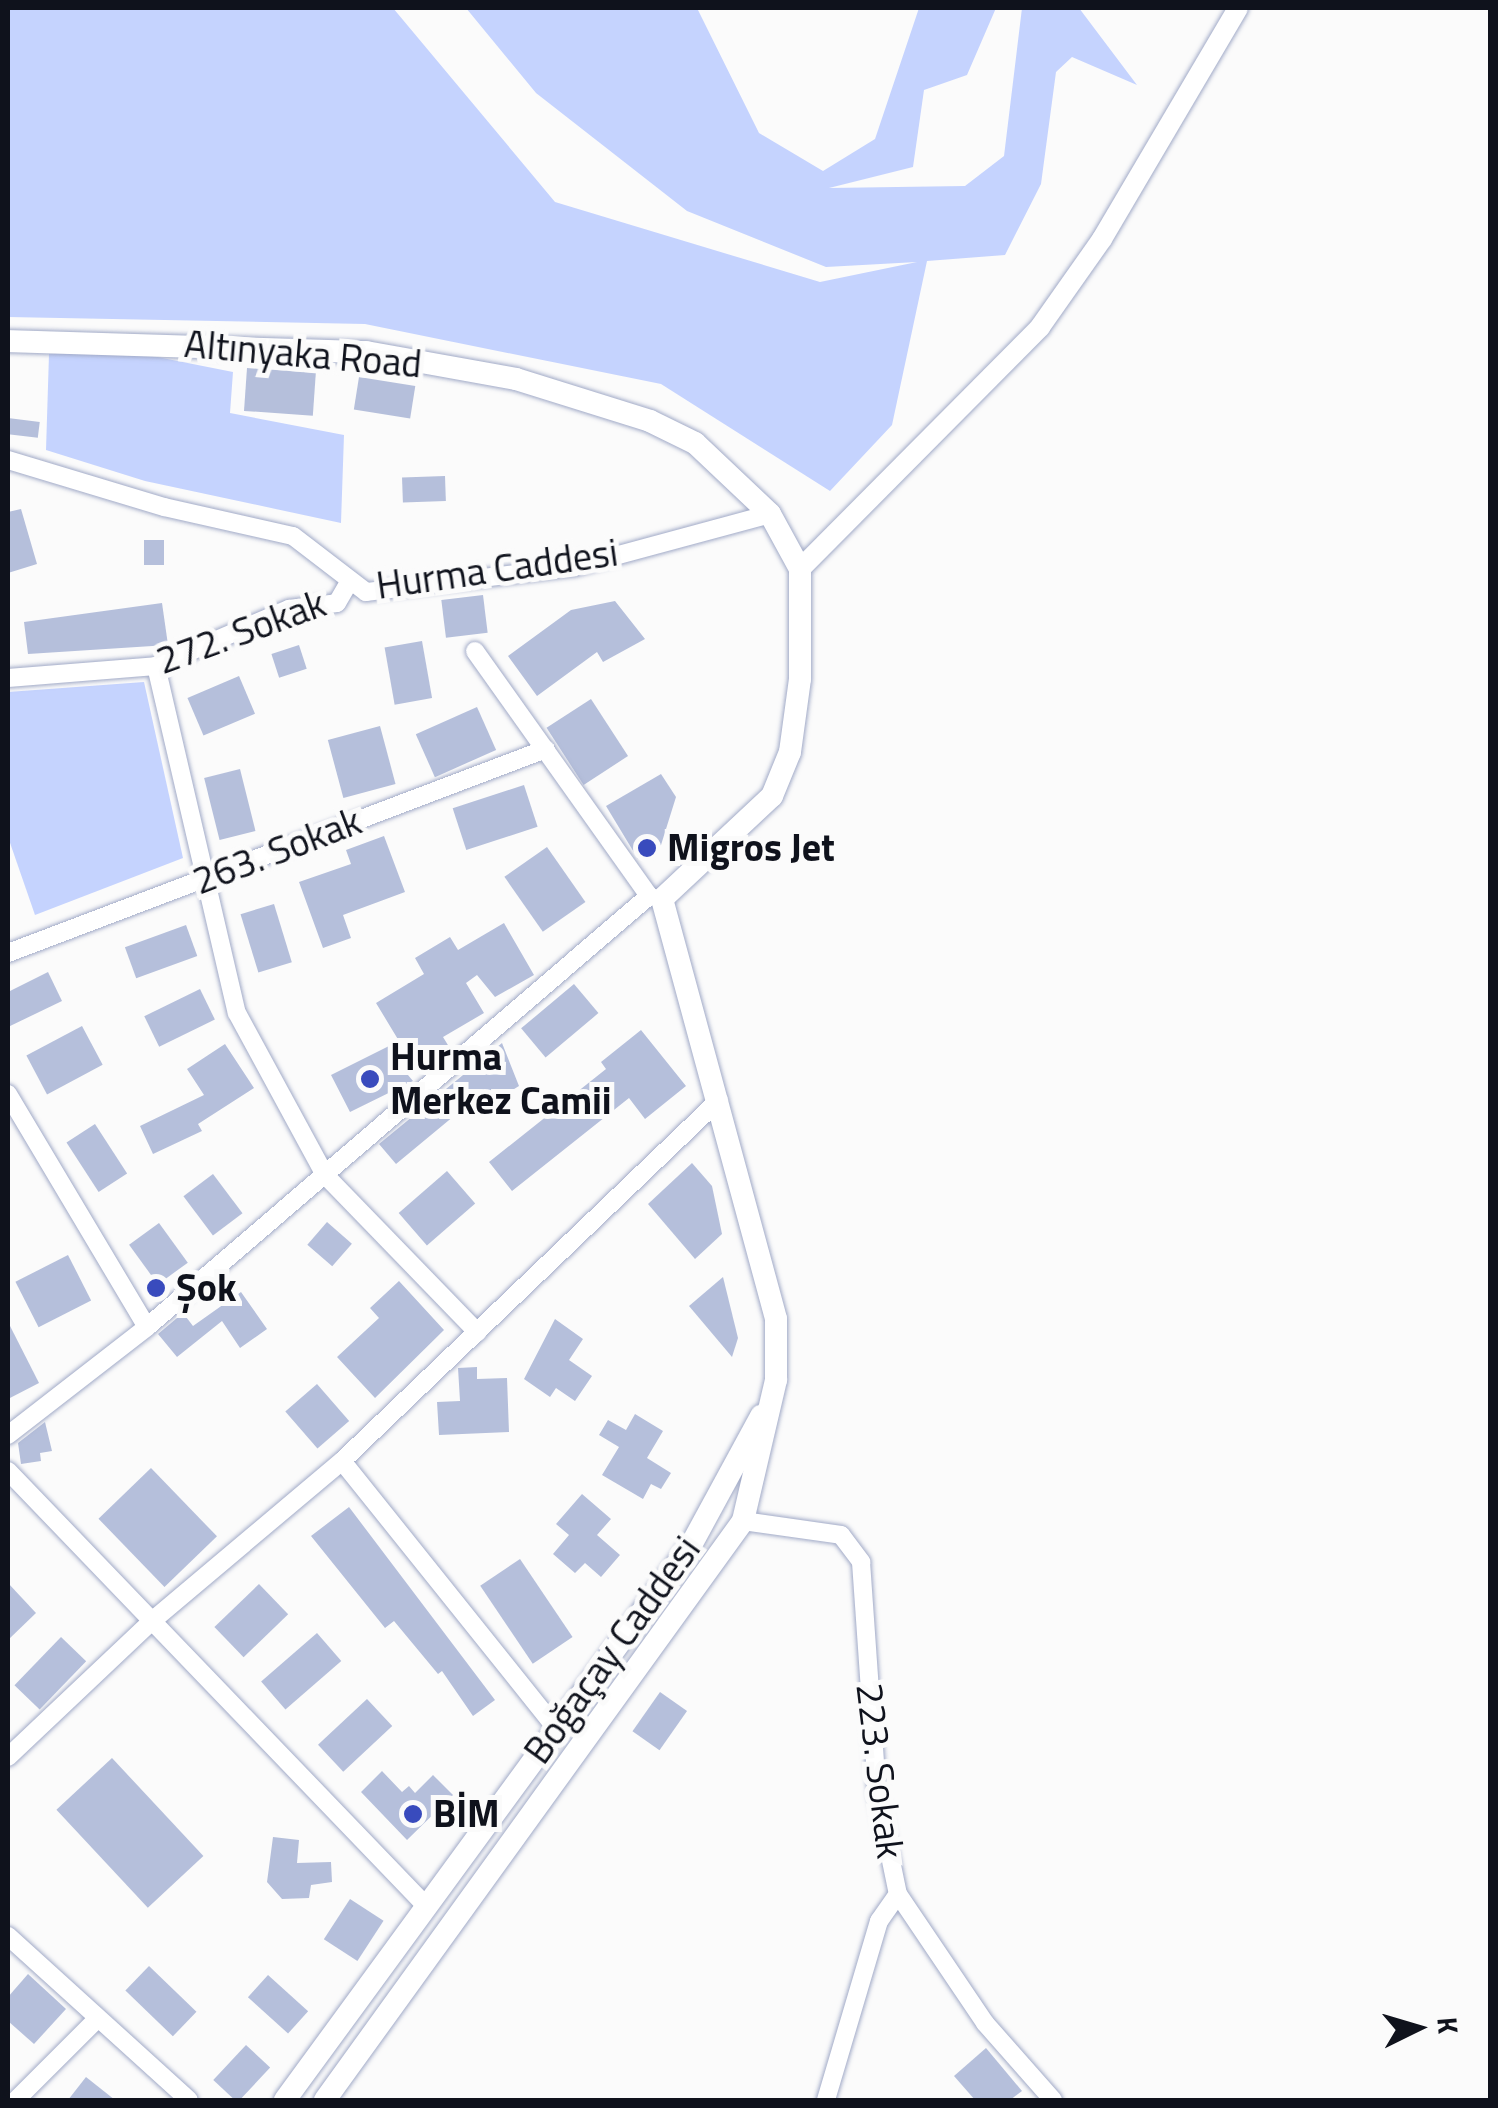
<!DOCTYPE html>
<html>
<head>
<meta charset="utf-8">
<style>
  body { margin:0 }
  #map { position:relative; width:1498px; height:2108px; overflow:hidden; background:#fbfbfb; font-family:"Titillium Web",sans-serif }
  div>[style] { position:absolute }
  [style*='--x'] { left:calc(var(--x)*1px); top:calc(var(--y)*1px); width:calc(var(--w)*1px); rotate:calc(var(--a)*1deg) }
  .green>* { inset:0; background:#c5d3fe }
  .building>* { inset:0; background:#b5bfdb; transform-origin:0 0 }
  .roads { filter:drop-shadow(0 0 2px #a1aac7) drop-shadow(0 0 2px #a1aac7) }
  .minor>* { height:18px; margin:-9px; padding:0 9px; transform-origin:9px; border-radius:9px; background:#fff }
  .tertiary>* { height:20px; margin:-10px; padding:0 10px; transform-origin:10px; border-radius:10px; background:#fff }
  .secondary>* { height:22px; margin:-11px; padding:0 11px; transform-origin:11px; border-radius:11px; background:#fff }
  .dots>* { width:28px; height:28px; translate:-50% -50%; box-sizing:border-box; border:5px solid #fbfbfb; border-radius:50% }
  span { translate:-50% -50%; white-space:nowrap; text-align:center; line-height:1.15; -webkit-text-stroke:10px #fbfbfb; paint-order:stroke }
  .street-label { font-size:38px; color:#0f121c }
  .poi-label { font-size:38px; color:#0f121c; font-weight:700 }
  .left { translate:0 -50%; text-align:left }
  .frame { position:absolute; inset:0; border:10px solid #0f121c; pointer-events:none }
  .north { position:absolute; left:1368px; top:1978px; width:100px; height:100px; -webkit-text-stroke:8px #fbfbfb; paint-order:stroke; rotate:85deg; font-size:28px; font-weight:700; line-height:40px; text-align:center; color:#0f121c }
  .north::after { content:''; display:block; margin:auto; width:35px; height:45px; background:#0f121c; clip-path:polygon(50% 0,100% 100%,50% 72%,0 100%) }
</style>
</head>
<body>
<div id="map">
  <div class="green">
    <div style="clip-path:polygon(8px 8px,393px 8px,555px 202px,820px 282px,917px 262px,826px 267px,687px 211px,536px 93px,466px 8px,697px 8px,759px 133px,823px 171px,875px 139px,919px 8px,996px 8px,967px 75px,924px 90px,913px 167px,829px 188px,965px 186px,1004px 156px,1022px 8px,1079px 8px,1137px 85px,1072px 57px,1056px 72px,1041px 184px,1005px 255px,927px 261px,892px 425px,830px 491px,661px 384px,365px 324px,8px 317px)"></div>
    <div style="clip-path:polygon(102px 346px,233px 372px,230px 413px,344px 435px,341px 523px,145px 481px,46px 450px,49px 354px)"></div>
    <div style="clip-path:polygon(144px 682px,183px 858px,35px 915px,8px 837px,8px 692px)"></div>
  </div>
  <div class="building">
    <div style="left:247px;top:368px;width:69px;height:43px;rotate:4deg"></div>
    <div style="left:359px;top:377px;width:57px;height:33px;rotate:9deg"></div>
    <div style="left:8px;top:418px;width:32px;height:16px;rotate:7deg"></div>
    <div style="left:445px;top:476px;width:25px;height:43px;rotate:88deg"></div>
    <div style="clip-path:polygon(21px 509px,37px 564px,8px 573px,8px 512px)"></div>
    <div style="left:144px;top:540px;width:20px;height:25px"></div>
    <div style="left:483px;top:595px;width:38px;height:42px;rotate:83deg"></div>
    <div style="clip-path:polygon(615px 601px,645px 639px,603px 662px,597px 652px,537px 696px,508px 656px,571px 610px)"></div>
    <div style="clip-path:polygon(162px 603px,168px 645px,28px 654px,24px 622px)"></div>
    <div style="left:422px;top:641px;width:58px;height:38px;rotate:80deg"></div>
    <div style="left:299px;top:645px;width:25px;height:29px;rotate:72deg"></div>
    <div style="left:239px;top:676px;width:41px;height:56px;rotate:67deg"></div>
    <div style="left:591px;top:699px;width:68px;height:53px;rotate:57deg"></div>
    <div style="left:477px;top:707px;width:47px;height:67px;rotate:66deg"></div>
    <div style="left:380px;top:726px;width:60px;height:54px;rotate:75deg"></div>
    <div style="left:240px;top:769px;width:64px;height:37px;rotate:76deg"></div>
    <div style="clip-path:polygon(661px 774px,676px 797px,661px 845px,638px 859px,606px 806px)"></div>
    <div style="left:524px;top:785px;width:44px;height:75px;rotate:72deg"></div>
    <div style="clip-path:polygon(384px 836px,405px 892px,343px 915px,351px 938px,323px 948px,299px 882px,351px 864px,346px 850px)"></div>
    <div style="left:547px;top:847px;width:67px;height:52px;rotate:55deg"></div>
    <div style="left:274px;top:904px;width:61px;height:35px;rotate:73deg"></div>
    <div style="clip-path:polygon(504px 923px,534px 975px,495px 997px,477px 975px,466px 983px,484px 1013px,443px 1037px,451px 1050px,408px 1075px,413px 1081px,350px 1112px,331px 1075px,399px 1041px,376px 1003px,424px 974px,415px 958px,450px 937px,458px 950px)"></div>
    <div style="left:186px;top:925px;width:33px;height:65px;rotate:70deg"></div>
    <div style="clip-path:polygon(48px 972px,62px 1001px,8px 1027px,8px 992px)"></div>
    <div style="left:574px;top:984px;width:38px;height:69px;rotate:50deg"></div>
    <div style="left:200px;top:989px;width:34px;height:62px;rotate:64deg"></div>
    <div style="left:82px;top:1026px;width:44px;height:63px;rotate:62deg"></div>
    <div style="clip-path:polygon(641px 1030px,686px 1086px,645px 1119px,629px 1098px,512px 1191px,489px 1162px,606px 1069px,601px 1062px)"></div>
    <div style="clip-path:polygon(502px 1043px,519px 1086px,465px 1119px,460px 1111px,396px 1164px,379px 1144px)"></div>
    <div style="clip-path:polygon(225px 1044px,254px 1088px,198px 1124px,202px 1131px,153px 1154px,140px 1126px,204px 1095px,187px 1069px)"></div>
    <div style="left:95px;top:1124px;width:59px;height:34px;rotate:57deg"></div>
    <div style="clip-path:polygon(692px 1163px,712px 1186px,722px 1234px,695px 1259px,648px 1204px)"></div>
    <div style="left:447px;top:1171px;width:43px;height:64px;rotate:49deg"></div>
    <div style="left:213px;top:1174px;width:49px;height:37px;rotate:53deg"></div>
    <div style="left:327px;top:1222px;width:33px;height:30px;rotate:41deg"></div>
    <div style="left:159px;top:1223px;width:49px;height:37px;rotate:54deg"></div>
    <div style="left:68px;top:1255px;width:51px;height:59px;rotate:63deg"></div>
    <div style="clip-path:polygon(723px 1277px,738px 1338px,732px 1357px,689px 1306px)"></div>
    <div style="clip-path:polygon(399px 1281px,444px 1330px,375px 1398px,337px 1357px,379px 1318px,370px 1308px)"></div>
    <div style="clip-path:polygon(241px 1292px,267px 1329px,240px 1348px,222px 1321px,177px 1357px,158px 1334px,183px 1313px,193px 1326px)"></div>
    <div style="clip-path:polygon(555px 1319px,583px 1339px,569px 1360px,592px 1376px,575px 1401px,556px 1388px,550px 1397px,524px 1379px)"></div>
    <div style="clip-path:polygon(8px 1322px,39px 1383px,8px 1399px)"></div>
    <div style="clip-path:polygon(477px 1367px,477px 1379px,507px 1378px,509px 1432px,439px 1435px,437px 1402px,460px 1401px,458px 1368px)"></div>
    <div style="left:317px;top:1384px;width:49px;height:42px;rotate:49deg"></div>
    <div style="clip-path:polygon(635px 1414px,663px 1431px,647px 1458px,671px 1473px,661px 1489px,651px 1484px,643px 1499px,602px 1475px,619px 1447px,599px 1435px,608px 1420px,626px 1430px)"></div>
    <div style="clip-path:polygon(45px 1422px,52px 1451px,40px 1453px,41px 1461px,21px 1464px,18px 1443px)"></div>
    <div style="left:151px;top:1468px;width:95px;height:73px;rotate:46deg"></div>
    <div style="clip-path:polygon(582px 1494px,611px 1519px,597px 1535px,620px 1555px,601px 1577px,585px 1563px,575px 1573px,553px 1554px,569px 1535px,556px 1524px)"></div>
    <div style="clip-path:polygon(349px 1507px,495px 1700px,473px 1716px,442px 1671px,438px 1674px,394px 1621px,385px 1628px,311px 1536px)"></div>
    <div style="left:520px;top:1559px;width:94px;height:48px;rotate:56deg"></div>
    <div style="clip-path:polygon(8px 1583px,36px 1613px,8px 1640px)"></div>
    <div style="left:259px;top:1584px;width:42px;height:62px;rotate:46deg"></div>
    <div style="left:317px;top:1633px;width:37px;height:74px;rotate:49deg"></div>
    <div style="left:61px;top:1637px;width:35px;height:67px;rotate:44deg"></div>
    <div style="left:660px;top:1692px;width:33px;height:48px;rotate:35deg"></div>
    <div style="left:367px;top:1699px;width:37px;height:67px;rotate:47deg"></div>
    <div style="left:112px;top:1758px;width:134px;height:76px;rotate:47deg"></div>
    <div style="clip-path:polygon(382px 1771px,402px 1792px,409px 1786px,415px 1793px,433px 1775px,453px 1795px,407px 1840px,361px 1792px)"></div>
    <div style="clip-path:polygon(273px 1837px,299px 1840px,297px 1863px,331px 1862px,332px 1882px,311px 1885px,309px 1898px,282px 1899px,267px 1882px)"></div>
    <div style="left:350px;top:1899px;width:40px;height:48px;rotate:33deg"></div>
    <div style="left:149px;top:1966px;width:66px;height:34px;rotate:44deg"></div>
    <div style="clip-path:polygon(28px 1974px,66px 2009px,34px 2044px,8px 2021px,8px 1997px)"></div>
    <div style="left:268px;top:1975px;width:54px;height:30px;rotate:42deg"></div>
    <div style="left:246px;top:2045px;width:33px;height:48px;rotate:43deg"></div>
    <div style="clip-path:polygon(986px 2048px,1022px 2091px,1010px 2100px,975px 2100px,954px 2076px)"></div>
    <div style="clip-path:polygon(86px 2077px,115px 2100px,68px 2100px)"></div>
  </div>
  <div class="roads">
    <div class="minor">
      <div style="--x:8;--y:460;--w:163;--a:16.8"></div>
      <div style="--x:164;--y:507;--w:132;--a:12.7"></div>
      <div style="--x:293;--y:536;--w:92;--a:37.5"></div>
      <div style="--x:366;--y:592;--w:209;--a:-6.9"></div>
      <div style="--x:574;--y:567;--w:203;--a:-15.1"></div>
      <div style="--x:475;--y:651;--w:301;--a:54.6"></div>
      <div style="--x:156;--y:666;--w:356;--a:76.9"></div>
      <div style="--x:237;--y:1013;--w:184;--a:61.5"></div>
      <div style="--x:325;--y:1175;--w:219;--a:45.9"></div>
      <div style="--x:8;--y:678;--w:148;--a:-4.6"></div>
      <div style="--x:156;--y:666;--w:145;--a:-23.2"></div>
      <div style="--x:289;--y:609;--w:48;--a:-7.1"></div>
      <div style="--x:337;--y:603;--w:22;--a:-60"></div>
      <div style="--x:8;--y:953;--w:575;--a:-20.77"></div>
      <div style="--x:8;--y:1094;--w:271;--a:59.2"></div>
      <div style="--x:8;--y:1435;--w:176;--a:-37.8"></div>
      <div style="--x:147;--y:1327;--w:662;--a:-40.65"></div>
      <div style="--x:342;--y:1461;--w:341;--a:51.3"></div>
      <div style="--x:8;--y:1471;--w:602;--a:46.14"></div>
      <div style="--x:743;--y:1521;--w:99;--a:8.1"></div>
      <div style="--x:841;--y:1535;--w:34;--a:53"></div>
      <div style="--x:861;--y:1562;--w:232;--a:86"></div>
      <div style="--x:877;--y:1793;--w:103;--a:78.3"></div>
      <div style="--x:898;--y:1894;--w:33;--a:125"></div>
      <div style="--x:879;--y:1921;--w:187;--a:106.5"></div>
      <div style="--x:8;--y:1757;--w:198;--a:-43.4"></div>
      <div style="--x:152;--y:1621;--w:248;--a:-40.1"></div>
      <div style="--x:342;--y:1461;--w:522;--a:-43.76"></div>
      <div style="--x:898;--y:1894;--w:156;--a:56"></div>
      <div style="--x:985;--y:2023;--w:103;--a:48.6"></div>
      <div style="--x:8;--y:1936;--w:244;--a:42.2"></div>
      <div style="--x:16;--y:2100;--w:112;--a:-45"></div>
    </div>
    <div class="tertiary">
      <div style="--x:800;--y:569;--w:341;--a:-45.2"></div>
      <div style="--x:1040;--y:327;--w:108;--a:-54.8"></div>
      <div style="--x:1102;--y:239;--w:268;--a:-59.5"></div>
    </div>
    <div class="secondary">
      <div style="--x:8;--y:341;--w:358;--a:1.8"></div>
      <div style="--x:366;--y:352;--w:152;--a:10.2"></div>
      <div style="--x:516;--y:379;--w:140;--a:17.4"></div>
      <div style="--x:650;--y:421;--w:50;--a:26.1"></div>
      <div style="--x:695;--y:443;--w:103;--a:43.4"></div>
      <div style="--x:770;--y:514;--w:63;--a:61.4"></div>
      <div style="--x:800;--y:569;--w:110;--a:90"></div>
      <div style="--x:800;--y:679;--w:74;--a:97.8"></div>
      <div style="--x:790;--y:752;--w:48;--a:112.2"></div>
      <div style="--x:772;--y:796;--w:151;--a:136.9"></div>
      <div style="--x:662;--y:899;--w:435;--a:74.8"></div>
      <div style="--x:776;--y:1319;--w:61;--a:90"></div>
      <div style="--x:776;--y:1380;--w:145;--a:103.2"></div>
      <div style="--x:743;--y:1521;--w:714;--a:125.83"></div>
      <div style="--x:285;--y:2100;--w:688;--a:-53.81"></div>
      <div style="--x:691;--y:1545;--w:147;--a:-61.5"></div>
    </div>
  </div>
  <div class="dots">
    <div style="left:647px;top:848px;background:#394bbd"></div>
    <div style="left:370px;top:1079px;background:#394bbd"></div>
    <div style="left:156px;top:1288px;background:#394bbd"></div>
    <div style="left:413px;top:1814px;background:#394bbd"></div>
  </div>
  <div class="street-label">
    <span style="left:303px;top:354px;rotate:5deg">Altınyaka Road</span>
    <span style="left:497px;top:569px;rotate:-8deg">Hurma Caddesi</span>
    <span style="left:241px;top:632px;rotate:-20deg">272. Sokak</span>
    <span style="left:277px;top:851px;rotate:-21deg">263. Sokak</span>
    <span style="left:612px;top:1650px;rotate:-54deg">Boğaçay Caddesi</span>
    <span style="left:880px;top:1771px;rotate:83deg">223. Sokak</span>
  </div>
  <div class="poi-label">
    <span class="left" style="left:667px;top:848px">Migros Jet</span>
    <span class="left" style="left:390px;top:1079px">Hurma<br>Merkez Camii</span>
    <span class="left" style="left:176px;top:1288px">Şok</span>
    <span class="left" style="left:433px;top:1814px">BİM</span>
  </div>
  <div class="frame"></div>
  <div class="north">K</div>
</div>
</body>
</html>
